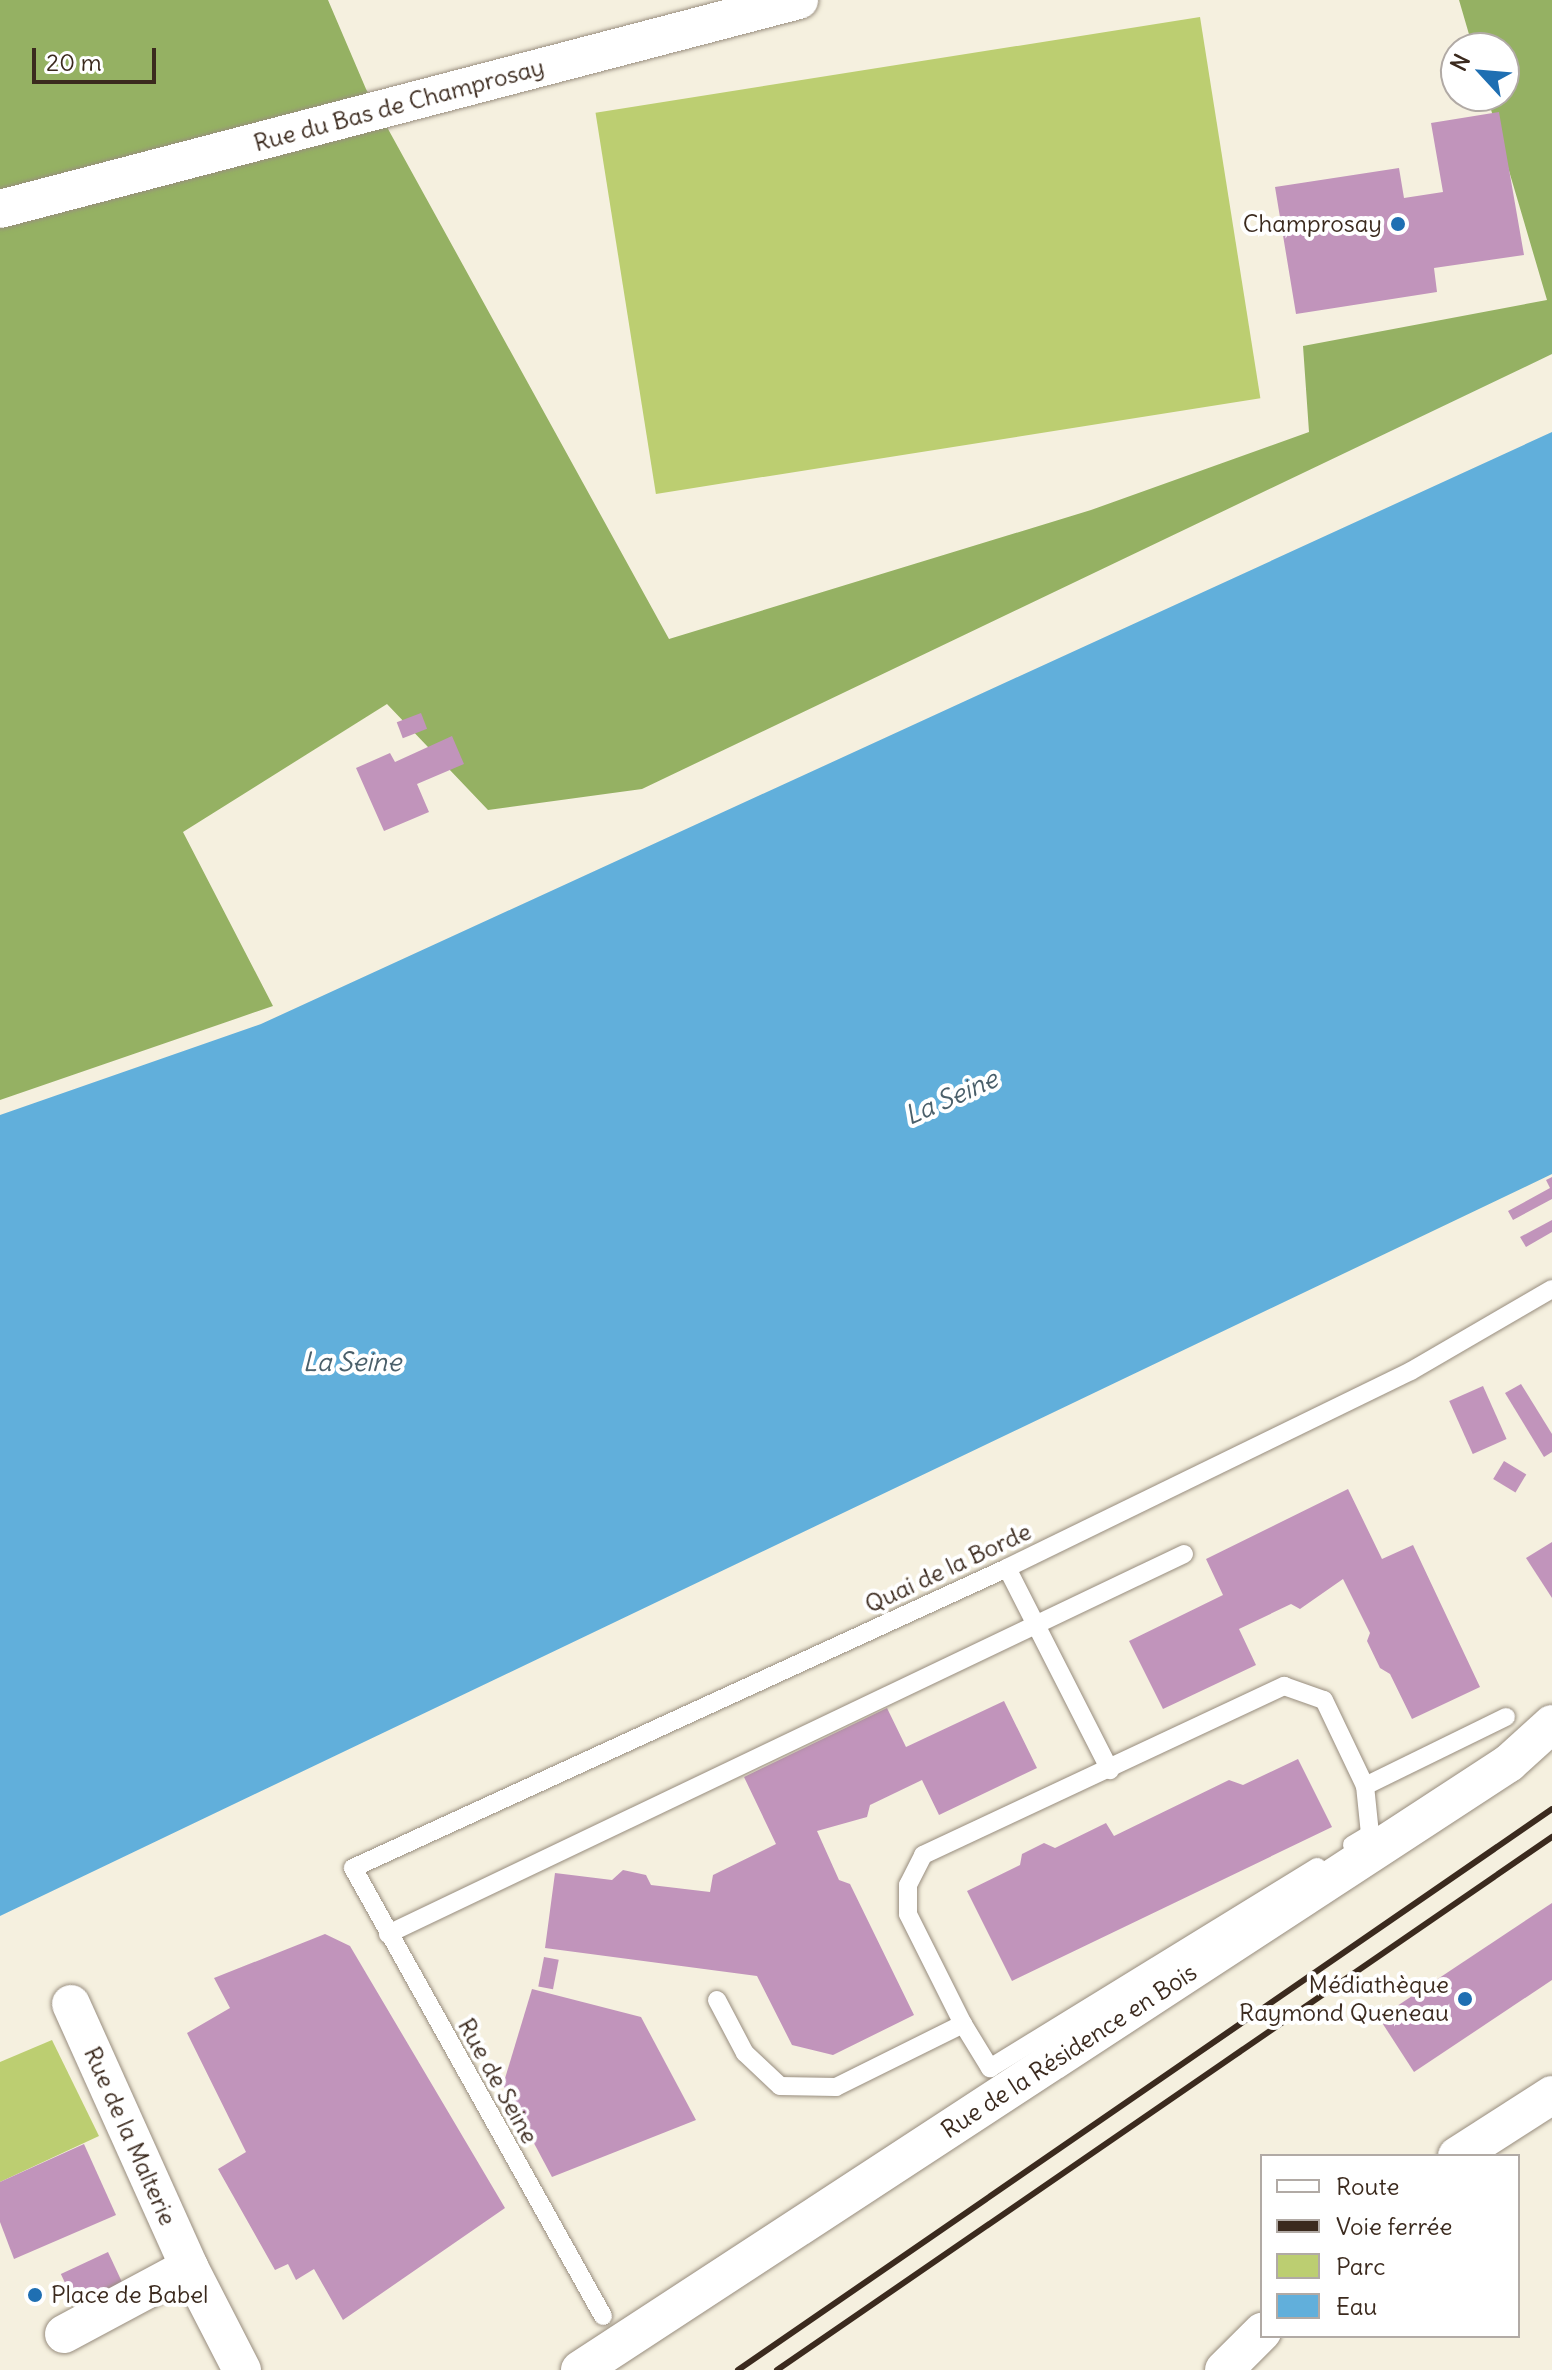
<!DOCTYPE html>
<html>
<head>
<meta charset="utf-8">
<style>
  body { margin:0 }
  #map { position:relative; width:1552px; height:2370px; overflow:hidden; background:#f5f0df; font-family:Delius,sans-serif }
  div>[style] { position:absolute }
  [style*='--x'] { left:calc(var(--x)*1px); top:calc(var(--y)*1px); width:calc(var(--w)*1px); rotate:calc(var(--a)*1deg) }
  .green>* { inset:0; background:#bcce71; transform-origin:0 0 }
  .forest>* { inset:0; background:#95b163 }
  .water>* { inset:0; background:#61afdb }
  .building>* { inset:0; background:#c194bb; transform-origin:0 0 }
  .roads { filter:drop-shadow(0 0 2px #988d7e) drop-shadow(0 0 2px #988d7e) }
  .service>* { height:18px; margin:-9px; padding:0 9px; transform-origin:9px; border-radius:9px; background:#fff }
  .minor>* { height:38px; margin:-19px; padding:0 19px; transform-origin:19px; border-radius:19px; background:#fff }
  .rail>* { height:6px; margin:-3px; padding:0 3px; transform-origin:3px; border-radius:3px; background:#3b2a1e }
  .dots>* { width:22px; height:22px; translate:-50% -50%; box-sizing:border-box; border:4px solid #fff; border-radius:50% }
  span { translate:-50% -50%; white-space:nowrap; text-align:center; line-height:1.15; -webkit-text-stroke:8px #fff; paint-order:stroke }
  .street-label { font-size:24px; color:#3b2a1e }
  .poi-label { font-size:24px; color:#3b2a1e }
  .right { translate:-100% -50%; text-align:right }
  .left { translate:0 -50%; text-align:left }
  .water-label { font-size:26px; color:#4a5f6a; font-style:italic }
  .legend { position:absolute; left:1260px; top:2154px; width:260px; height:184px; box-sizing:border-box; background:#fff; border:2px solid #b1aaa5; margin:0; padding:10px 14px; list-style:none; font-size:24px; color:#3b2a1e }
  .legend li { display:flex; align-items:center; gap:16px; height:40px }
  .legend b { width:40px; border:2px solid #b1aaa5 }
  .north { position:absolute; left:1440px; top:32px; width:80px; height:80px; box-sizing:border-box; background:#fff; border:2px solid #b1aaa5; border-radius:50%; rotate:296deg; font-size:22px; font-weight:700; line-height:32px; text-align:center; color:#3b2a1e }
  .north::after { content:''; display:block; margin:auto; width:28px; height:36px; background:#1f6fb2; clip-path:polygon(50% 0,100% 100%,50% 72%,0 100%) }
  .scale { position:absolute; left:32px; top:48px; width:124px; height:36px; box-sizing:border-box; border:4px solid #3b2a1e; border-top:0; padding-left:10px; font-size:24px; line-height:28px; white-space:nowrap; color:#3b2a1e; -webkit-text-stroke:6px #fff; paint-order:stroke }
</style>
</head>
<body>
<div id="map">
  <div class="green">
    <div style="left:1200px;top:17px;width:386px;height:612px;rotate:81deg"></div>
    <div style="clip-path:polygon(52px 2040px,99px 2136px,0 2182px,0 2062px)"></div>
  </div>
  <div class="forest">
    <div style="clip-path:polygon(0 0,328px 0,366px 89px,669px 639px,1091px 510px,1309px 432px,1303px 346px,1547px 300px,1487px 96px,1504px 96px,1504px 48px,1473px 48px,1459px 0,1552px 0,1552px 354px,642px 789px,488px 810px,387px 704px,183px 832px,273px 1006px,0 1100px)"></div>
  </div>
  <div class="water">
    <div style="clip-path:polygon(1552px 432px,1552px 1174px,0 1916px,0 1115px,261px 1024px)"></div>
  </div>
  <div class="building">
    <div style="clip-path:polygon(1499px 112px,1524px 255px,1434px 268px,1437px 292px,1296px 314px,1275px 187px,1399px 168px,1404px 198px,1443px 192px,1431px 123px)"></div>
    <div style="left:421px;top:713px;width:17px;height:26px;rotate:69deg"></div>
    <div style="clip-path:polygon(452px 736px,464px 764px,417px 784px,429px 812px,384px 831px,356px 768px,390px 753px,395px 762px)"></div>
    <div style="clip-path:polygon(1552px 1177px,1552px 1199px,1513px 1220px,1508px 1211px,1550px 1188px,1546px 1180px)"></div>
    <div style="clip-path:polygon(1552px 1220px,1552px 1232px,1526px 1247px,1520px 1237px)"></div>
    <div style="clip-path:polygon(1521px 1384px,1552px 1434px,1552px 1452px,1544px 1457px,1505px 1393px)"></div>
    <div style="left:1483px;top:1386px;width:58px;height:37px;rotate:66deg"></div>
    <div style="left:1504px;top:1461px;width:26px;height:21px;rotate:31deg"></div>
    <div style="clip-path:polygon(1348px 1489px,1382px 1559px,1413px 1545px,1480px 1687px,1412px 1719px,1390px 1674px,1380px 1668px,1367px 1641px,1370px 1633px,1343px 1579px,1300px 1609px,1291px 1604px,1239px 1629px,1256px 1665px,1163px 1709px,1129px 1641px,1223px 1595px,1206px 1559px)"></div>
    <div style="clip-path:polygon(1552px 1542px,1552px 1598px,1526px 1558px)"></div>
    <div style="clip-path:polygon(1004px 1701px,1037px 1768px,939px 1815px,922px 1780px,870px 1805px,867px 1817px,817px 1831px,839px 1880px,850px 1884px,914px 2015px,833px 2055px,792px 2045px,757px 1976px,545px 1948px,555px 1873px,612px 1880px,623px 1870px,646px 1875px,651px 1885px,710px 1892px,713px 1875px,776px 1844px,744px 1777px,887px 1708px,906px 1747px)"></div>
    <div style="clip-path:polygon(1298px 1759px,1332px 1827px,1012px 1981px,967px 1891px,1020px 1865px,1022px 1854px,1044px 1843px,1055px 1848px,1106px 1823px,1114px 1836px,1229px 1780px,1243px 1785px)"></div>
    <div style="clip-path:polygon(1552px 1903px,1552px 1980px,1414px 2072px,1379px 2018px)"></div>
    <div style="clip-path:polygon(325px 1934px,350px 1946px,505px 2208px,343px 2320px,314px 2269px,296px 2280px,288px 2264px,275px 2270px,218px 2169px,246px 2152px,187px 2033px,230px 2008px,214px 1978px)"></div>
    <div style="left:544px;top:1957px;width:15px;height:30px;rotate:11deg"></div>
    <div style="clip-path:polygon(532px 1989px,641px 2017px,696px 2120px,552px 2177px,503px 2085px)"></div>
    <div style="clip-path:polygon(84px 2144px,116px 2215px,14px 2259px,0 2222px,0 2182px)"></div>
    <div style="left:108px;top:2252px;width:47px;height:52px;rotate:65deg"></div>
  </div>
  <div class="roads">
    <div class="service">
      <div style="--x:1007;--y:1568;--w:227;--a:63"></div>
      <div style="--x:1352;--y:1845;--w:21;--a:-31"></div>
      <div style="--x:1370;--y:1834;--w:48;--a:-95.9"></div>
      <div style="--x:388;--y:1934;--w:882;--a:-25.52"></div>
      <div style="--x:717;--y:2000;--w:60;--a:62.2"></div>
      <div style="--x:745;--y:2053;--w:48;--a:43.3"></div>
      <div style="--x:780;--y:2086;--w:56;--a:1"></div>
      <div style="--x:836;--y:2087;--w:142;--a:-26.4"></div>
      <div style="--x:963;--y:2024;--w:123;--a:-116.6"></div>
      <div style="--x:908;--y:1914;--w:29;--a:-90"></div>
      <div style="--x:908;--y:1885;--w:34;--a:-63"></div>
      <div style="--x:923;--y:1855;--w:399;--a:-25.1"></div>
      <div style="--x:1284;--y:1686;--w:42;--a:19.3"></div>
      <div style="--x:1324;--y:1700;--w:95;--a:64.5"></div>
      <div style="--x:1365;--y:1786;--w:157;--a:-26.1"></div>
      <div style="--x:963;--y:2024;--w:52;--a:58.5"></div>
      <div style="--x:990;--y:2068;--w:384;--a:-31.6"></div>
      <div style="--x:603;--y:2316;--w:513;--a:-119.16"></div>
      <div style="--x:353;--y:1868;--w:720;--a:-24.64"></div>
      <div style="--x:1007;--y:1568;--w:449;--a:-26"></div>
      <div style="--x:1411;--y:1371;--w:163;--a:-30.2"></div>
    </div>
    <div class="minor">
      <div style="--x:0;--y:209;--w:826;--a:-14.66"></div>
      <div style="--x:71;--y:2004;--w:288;--a:65.8"></div>
      <div style="--x:189;--y:2267;--w:116;--a:62.8"></div>
      <div style="--x:1457;--y:2156;--w:113;--a:-32.7"></div>
      <div style="--x:64;--y:2334;--w:142;--a:-28.2"></div>
      <div style="--x:580;--y:2370;--w:1110;--a:-33.16"></div>
      <div style="--x:1509;--y:1763;--w:58;--a:-42.2"></div>
      <div style="--x:1224;--y:2370;--w:54;--a:-45"></div>
    </div>
  </div>
  <div class="rail">
    <div style="--x:738;--y:2370;--w:989;--a:-34.57"></div>
    <div style="--x:777;--y:2370;--w:941;--a:-34.52"></div>
  </div>
  <div class="dots">
    <div style="left:1398px;top:224px;background:#1f6fb2"></div>
    <div style="left:1465px;top:1999px;background:#1f6fb2"></div>
    <div style="left:35px;top:2295px;background:#1f6fb2"></div>
  </div>
  <div class="street-label">
    <span style="left:399px;top:105px;rotate:-15deg">Rue du Bas de Champrosay</span>
    <span style="left:948px;top:1568px;rotate:-25deg">Quai de la Borde</span>
    <span style="left:1069px;top:2051px;rotate:-33deg">Rue de la Résidence en Bois</span>
    <span style="left:498px;top:2081px;rotate:61deg">Rue de Seine</span>
    <span style="left:130px;top:2136px;rotate:66deg">Rue de la Malterie</span>
  </div>
  <div class="poi-label">
    <span class="right" style="left:1382px;top:224px">Champrosay</span>
    <span class="right" style="left:1449px;top:1999px">Médiathèque<br>Raymond Queneau</span>
    <span class="left" style="left:51px;top:2295px">Place de Babel</span>
  </div>
  <div class="water-label">
    <span style="left:951px;top:1097px;rotate:-24deg">La Seine</span>
    <span style="left:352px;top:1362px">La Seine</span>
  </div>
  <ul class="legend">
  <li><b style="height:10px;background:#fff"></b>Route</li>
  <li><b style="height:10px;background:#3b2a1e"></b>Voie ferrée</li>
  <li><b style="height:22px;background:#bcce71"></b>Parc</li>
  <li><b style="height:22px;background:#61afdb"></b>Eau</li>
  </ul>
  <div class="north">N</div>
  <div class="scale">20 m</div>
</div>
</body>
</html>
